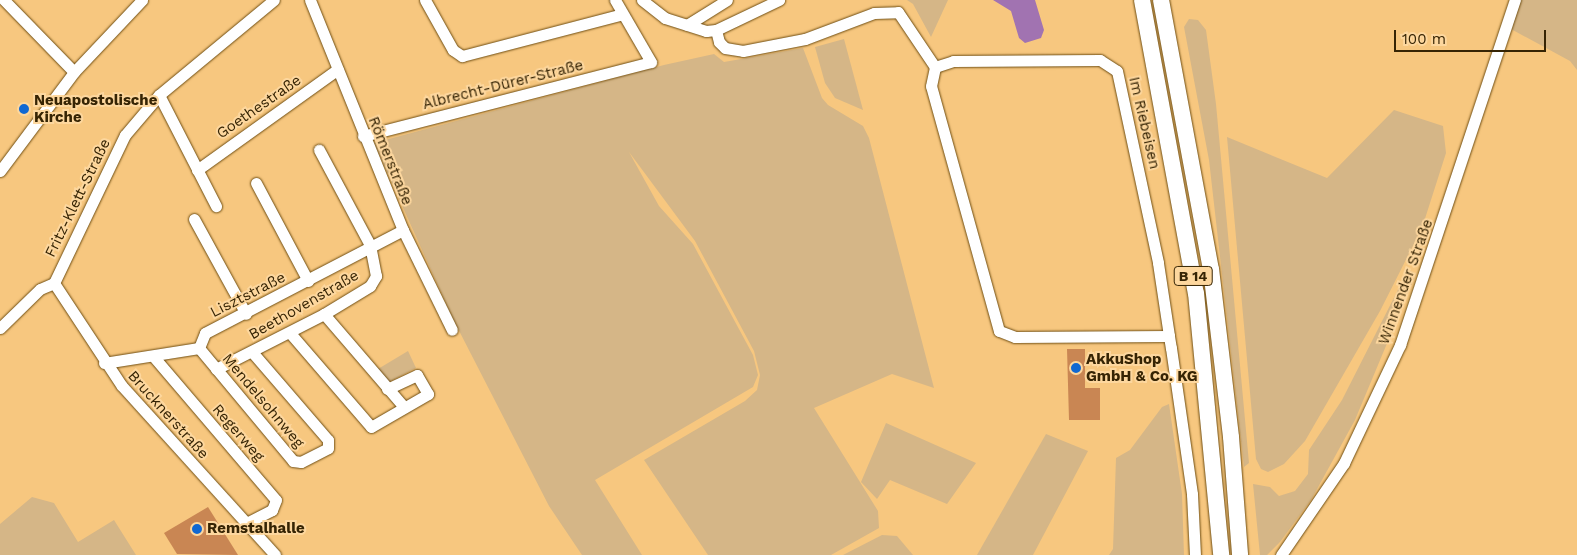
<!DOCTYPE html>
<html>
<head>
<meta charset="utf-8">
<style>
  body { margin:0 }
  #map { position:relative; width:1577px; height:555px; overflow:hidden; background:#f7c77f; font-family:"Work Sans",sans-serif }
  div>[style] { position:absolute }
  [style*='--x'] { left:calc(var(--x)*1px); top:calc(var(--y)*1px); width:calc(var(--w)*1px); rotate:calc(var(--a)*1deg) }
  .green>* { inset:0; background:#d5b687 }
  .water>* { inset:0; background:#a173b1 }
  .building>* { inset:0; background:#c98653 }
  .roads { filter:drop-shadow(0 0 1px #6f4e13) drop-shadow(0 0 1px #6f4e13) }
  .minor>* { height:11px; margin:-5.5px; padding:0 5.5px; transform-origin:5.5px; border-radius:5.5px; background:#fff }
  .highway>* { height:16px; margin:-8px; padding:0 8px; transform-origin:8px; border-radius:8px; background:#fff }
  .dots>* { width:14px; height:14px; translate:-50% -50%; box-sizing:border-box; border:2px solid #fdd79e; border-radius:50% }
  span { translate:-50% -50%; white-space:nowrap; text-align:center; line-height:1.15; -webkit-text-stroke:4px #fdd79e; paint-order:stroke }
  .shield-label span { padding:1px 4px; background:#fdd79e; border:1px solid; border-radius:4px; -webkit-text-stroke-width:0 }
  .shield-label { font-size:14px; color:#362404; font-weight:700 }
  .street-label { font-size:15px; color:#362404 }
  .poi-label { font-size:15px; color:#362404; font-weight:700 }
  .left { translate:0 -50%; text-align:left }
  .scale { position:absolute; left:1394px; top:30px; width:152px; height:22px; box-sizing:border-box; border:2px solid #362404; border-top:0; padding-left:6px; font-size:15px; line-height:18px; white-space:nowrap; color:#362404; -webkit-text-stroke:4px #fdd79e; paint-order:stroke }
</style>
</head>
<body>
<div id="map">
  <div class="green">
    <div style="clip-path:polygon(907px 0,948px 0,931px 37px,913px 4px)"></div>
    <div style="clip-path:polygon(1520px 0,1577px 0,1577px 70px,1570px 61px,1511px 29px)"></div>
    <div style="clip-path:polygon(1189px 19px,1198px 20px,1206px 30px,1216px 104px,1249px 463px,1244px 467px,1209px 160px,1184px 27px)"></div>
    <div style="clip-path:polygon(844px 39px,863px 110px,835px 98px,825px 83px,815px 47px)"></div>
    <div style="clip-path:polygon(803px 48px,822px 98px,828px 105px,863px 126px,869px 138px,934px 388px,892px 374px,814px 408px,878px 511px,879px 528px,831px 555px,708px 555px,644px 460px,745px 401px,757px 390px,760px 375px,754px 351px,695px 241px,629px 152px,659px 206px,693px 244px,753px 355px,758px 375px,753px 387px,595px 480px,642px 555px,582px 555px,549px 506px,453px 319px,374px 143px,664px 65px,714px 54px,724px 62px)"></div>
    <div style="clip-path:polygon(1394px 110px,1443px 126px,1446px 153px,1422px 228px,1380px 311px,1305px 441px,1284px 464px,1268px 472px,1261px 469px,1256px 459px,1227px 137px,1327px 178px)"></div>
    <div style="clip-path:polygon(1408px 270px,1416px 274px,1355px 420px,1311px 500px,1280px 542px,1267px 555px,1260px 555px,1253px 484px,1270px 487px,1279px 496px,1295px 491px,1308px 474px,1309px 450px,1342px 400px)"></div>
    <div style="clip-path:polygon(408px 351px,416px 368px,389px 382px,378px 369px)"></div>
    <div style="clip-path:polygon(1169px 404px,1182px 494px,1184px 555px,1109px 555px,1113px 549px,1116px 458px,1130px 450px,1162px 407px)"></div>
    <div style="clip-path:polygon(886px 423px,976px 463px,947px 504px,890px 480px,877px 499px,861px 482px)"></div>
    <div style="clip-path:polygon(1046px 434px,1088px 451px,1033px 555px,977px 555px)"></div>
    <div style="clip-path:polygon(32px 497px,54px 503px,78px 542px,114px 520px,136px 555px,0 555px,0 524px)"></div>
    <div style="clip-path:polygon(882px 535px,897px 536px,913px 555px,843px 555px)"></div>
  </div>
  <div class="water">
    <div style="clip-path:polygon(993px 0,1035px 0,1044px 30px,1041px 38px,1025px 43px,1019px 38px,1011px 11px)"></div>
  </div>
  <div class="building">
    <div style="clip-path:polygon(1067px 349px,1085px 349px,1085px 388px,1100px 388px,1100px 420px,1069px 420px)"></div>
    <div style="clip-path:polygon(208px 507px,238px 555px,177px 554px,164px 533px)"></div>
  </div>
  <div class="roads">
    <div class="minor">
      <div style="--x:4;--y:0;--w:100;--a:45.8"></div>
      <div style="--x:310;--y:0;--w:248;--a:68"></div>
      <div style="--x:403;--y:230;--w:111;--a:63.9"></div>
      <div style="--x:425;--y:0;--w:57;--a:60.8"></div>
      <div style="--x:453;--y:50;--w:11;--a:34"></div>
      <div style="--x:462;--y:56;--w:166;--a:-14.6"></div>
      <div style="--x:642;--y:0;--w:29;--a:38"></div>
      <div style="--x:665;--y:18;--w:43;--a:17.6"></div>
      <div style="--x:706;--y:31;--w:10;--a:-6"></div>
      <div style="--x:716;--y:30;--w:70;--a:-25.5"></div>
      <div style="--x:687;--y:25;--w:47;--a:-32"></div>
      <div style="--x:716;--y:30;--w:12;--a:76"></div>
      <div style="--x:719;--y:42;--w:8;--a:45"></div>
      <div style="--x:725;--y:48;--w:18;--a:9"></div>
      <div style="--x:743;--y:51;--w:63;--a:-11"></div>
      <div style="--x:805;--y:39;--w:74;--a:-20.6"></div>
      <div style="--x:874;--y:13;--w:24;--a:-2"></div>
      <div style="--x:898;--y:12;--w:66;--a:56.1"></div>
      <div style="--x:159;--y:95;--w:125;--a:62.8"></div>
      <div style="--x:363;--y:136;--w:297;--a:-14.4"></div>
      <div style="--x:651;--y:62;--w:72;--a:-120.1"></div>
      <div style="--x:197;--y:170;--w:173;--a:-35.6"></div>
      <div style="--x:0;--y:171;--w:124;--a:-53.2"></div>
      <div style="--x:74;--y:72;--w:99;--a:-46.6"></div>
      <div style="--x:256;--y:183;--w:111;--a:62"></div>
      <div style="--x:194;--y:219;--w:108;--a:61.3"></div>
      <div style="--x:54;--y:283;--w:123;--a:56.6"></div>
      <div style="--x:122;--y:386;--w:228;--a:47.8"></div>
      <div style="--x:324;--y:314;--w:123;--a:49.3"></div>
      <div style="--x:0;--y:328;--w:56;--a:-44.3"></div>
      <div style="--x:40;--y:289;--w:15;--a:-23"></div>
      <div style="--x:54;--y:283;--w:164;--a:-64.4"></div>
      <div style="--x:125;--y:135;--w:52;--a:-49.6"></div>
      <div style="--x:159;--y:95;--w:149;--a:-39.6"></div>
      <div style="--x:290;--y:333;--w:124;--a:49.2"></div>
      <div style="--x:371;--y:427;--w:66;--a:-30.1"></div>
      <div style="--x:428;--y:394;--w:22;--a:-120"></div>
      <div style="--x:417;--y:375;--w:33;--a:155"></div>
      <div style="--x:1169;--y:336;--w:154;--a:179.6"></div>
      <div style="--x:1015;--y:337;--w:17;--a:-159"></div>
      <div style="--x:999;--y:331;--w:254;--a:-105.5"></div>
      <div style="--x:931;--y:86;--w:19;--a:-78"></div>
      <div style="--x:935;--y:67;--w:19;--a:-18"></div>
      <div style="--x:953;--y:61;--w:147;--a:-0.4"></div>
      <div style="--x:1100;--y:60;--w:20;--a:33"></div>
      <div style="--x:1117;--y:71;--w:196;--a:77.9"></div>
      <div style="--x:1158;--y:263;--w:74;--a:81.4"></div>
      <div style="--x:1169;--y:336;--w:12;--a:81"></div>
      <div style="--x:1171;--y:348;--w:148;--a:81.8"></div>
      <div style="--x:1192;--y:494;--w:61;--a:87.2"></div>
      <div style="--x:199;--y:348;--w:147;--a:50.2"></div>
      <div style="--x:293;--y:461;--w:8;--a:7"></div>
      <div style="--x:301;--y:462;--w:30;--a:-27"></div>
      <div style="--x:328;--y:448;--w:8;--a:-90"></div>
      <div style="--x:328;--y:440;--w:116;--a:-130.8"></div>
      <div style="--x:199;--y:348;--w:16;--a:-68"></div>
      <div style="--x:205;--y:333;--w:223;--a:-27.5"></div>
      <div style="--x:153;--y:356;--w:189;--a:49.5"></div>
      <div style="--x:276;--y:500;--w:11;--a:112"></div>
      <div style="--x:272;--y:510;--w:29;--a:153"></div>
      <div style="--x:104;--y:363;--w:96;--a:-9"></div>
      <div style="--x:216;--y:369;--w:121;--a:-27"></div>
      <div style="--x:324;--y:314;--w:54;--a:-31.3"></div>
      <div style="--x:370;--y:286;--w:12;--a:-59"></div>
      <div style="--x:376;--y:276;--w:32;--a:-101"></div>
      <div style="--x:370;--y:245;--w:108;--a:-118.2"></div>
      <div style="--x:1281;--y:555;--w:112;--a:-55.6"></div>
      <div style="--x:1344;--y:463;--w:131;--a:-64.6"></div>
      <div style="--x:1400;--y:345;--w:364;--a:-71.6"></div>
    </div>
    <div class="highway">
      <div style="--x:1142;--y:0;--w:298;--a:79.6"></div>
      <div style="--x:1196;--y:293;--w:263;--a:84.5"></div>
      <div style="--x:1161;--y:0;--w:274;--a:79.5"></div>
      <div style="--x:1211;--y:269;--w:169;--a:83.2"></div>
      <div style="--x:1231;--y:437;--w:118;--a:85.6"></div>
    </div>
  </div>
  <div class="dots">
    <div style="left:24px;top:109px;background:#1068d2"></div>
    <div style="left:1076px;top:368px;background:#1068d2"></div>
    <div style="left:197px;top:529px;background:#1068d2"></div>
  </div>
  <div class="shield-label">
    <span style="left:1193px;top:276px">B 14</span>
  </div>
  <div class="street-label">
    <span style="left:503px;top:85px;rotate:-14deg">Albrecht-Dürer-Straße</span>
    <span style="left:259px;top:107px;rotate:-35deg">Goethestraße</span>
    <span style="left:1144px;top:123px;rotate:77deg">Im Riebeisen</span>
    <span style="left:390px;top:161px;rotate:68deg">Römerstraße</span>
    <span style="left:78px;top:198px;rotate:-64deg">Fritz-Klett-Straße</span>
    <span style="left:1406px;top:282px;rotate:-70deg">Winnender Straße</span>
    <span style="left:248px;top:295px;rotate:-27deg">Lisztstraße</span>
    <span style="left:304px;top:305px;rotate:-30deg">Beethovenstraße</span>
    <span style="left:263px;top:401px;rotate:50deg">Mendelsohnweg</span>
    <span style="left:168px;top:415px;rotate:48deg">Brucknerstraße</span>
    <span style="left:238px;top:433px;rotate:49deg">Regerweg</span>
  </div>
  <div class="poi-label">
    <span class="left" style="left:34px;top:109px">Neuapostolische<br>Kirche</span>
    <span class="left" style="left:1086px;top:368px">AkkuShop<br>GmbH &amp; Co. KG</span>
    <span class="left" style="left:207px;top:529px">Remstalhalle</span>
  </div>
  <div class="scale">100 m</div>
</div>
</body>
</html>
